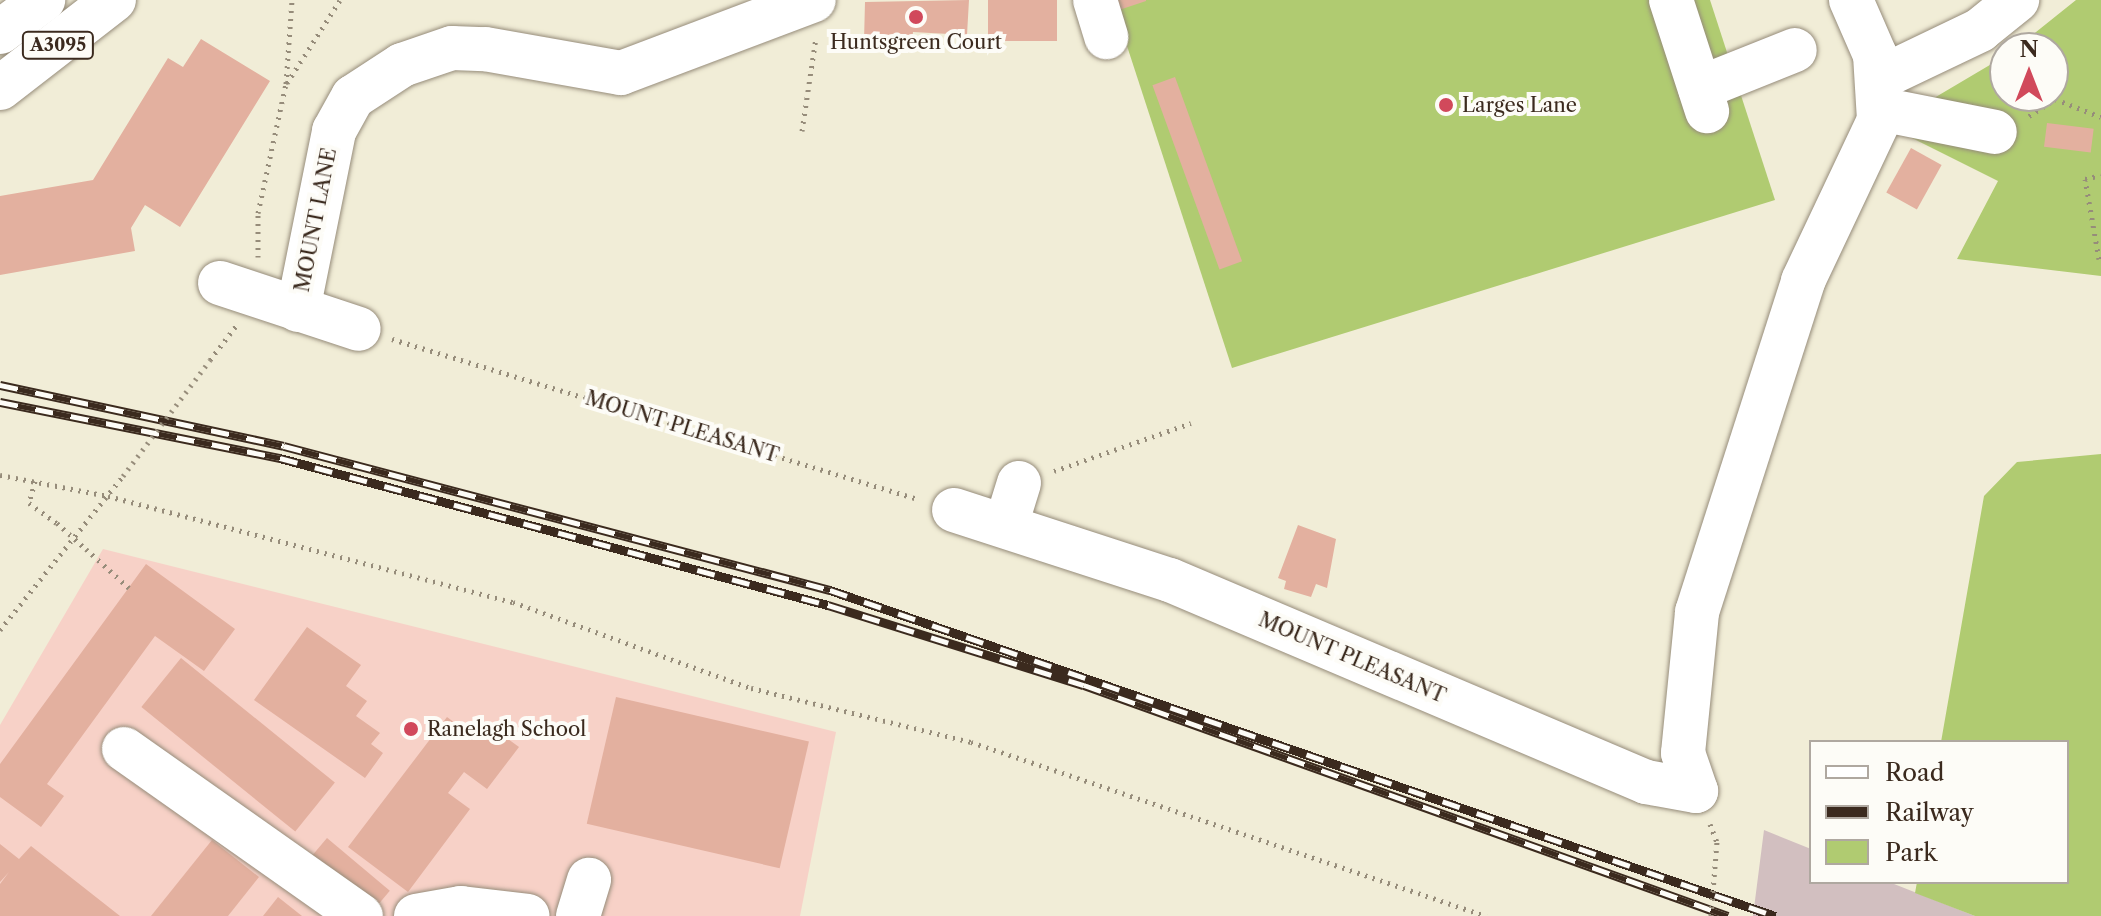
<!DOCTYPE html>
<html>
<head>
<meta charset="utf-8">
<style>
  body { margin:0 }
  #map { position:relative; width:2101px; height:916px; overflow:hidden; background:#f1edd7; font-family:"Libre Caslon Text",serif }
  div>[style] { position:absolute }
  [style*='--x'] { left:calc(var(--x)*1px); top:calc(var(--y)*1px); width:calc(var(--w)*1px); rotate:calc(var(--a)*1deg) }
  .built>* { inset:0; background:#f7d1c7 }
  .industrial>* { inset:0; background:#d2bfc0 }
  .green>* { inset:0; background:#b0cb71 }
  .building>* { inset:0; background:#e3b09f; transform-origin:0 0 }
  .path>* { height:5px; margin-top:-2.5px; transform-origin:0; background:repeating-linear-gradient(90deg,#968c7a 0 2px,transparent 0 8px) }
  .roads { filter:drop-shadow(0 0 2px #968c7a) drop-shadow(0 0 2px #968c7a) }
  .minor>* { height:44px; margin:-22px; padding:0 22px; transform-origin:22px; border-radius:22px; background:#fff }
  .major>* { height:44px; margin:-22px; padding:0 22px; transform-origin:22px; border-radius:22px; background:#fff }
  .rail>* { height:9px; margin-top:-4.5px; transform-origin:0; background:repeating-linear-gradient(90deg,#fdfcf7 0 18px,#3b2a1e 0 36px); box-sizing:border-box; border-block:2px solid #3b2a1e }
  .path-bridge>* { height:5px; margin-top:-2.5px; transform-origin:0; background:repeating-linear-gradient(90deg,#968c7a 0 2px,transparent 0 8px) }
  .dots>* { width:22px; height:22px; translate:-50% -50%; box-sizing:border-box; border:4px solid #fdfcf7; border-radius:50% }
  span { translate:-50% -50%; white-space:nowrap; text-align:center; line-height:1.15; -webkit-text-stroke:8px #fdfcf7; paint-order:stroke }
  .shield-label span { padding:2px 6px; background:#fdfcf7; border:2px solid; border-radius:6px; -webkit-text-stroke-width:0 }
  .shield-label { font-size:18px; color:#3b2a1e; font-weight:700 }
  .poi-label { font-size:20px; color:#3b2a1e }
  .left { translate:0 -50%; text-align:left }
  .street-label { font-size:20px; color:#3b2a1e }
  .legend { position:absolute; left:1809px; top:740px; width:260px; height:144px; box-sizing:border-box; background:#fdfcf7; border:2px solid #afa8a0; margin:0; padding:10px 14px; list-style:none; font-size:24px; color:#3b2a1e }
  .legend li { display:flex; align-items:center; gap:16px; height:40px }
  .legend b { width:40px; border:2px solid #afa8a0 }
  .north { position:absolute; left:1989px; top:32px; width:80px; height:80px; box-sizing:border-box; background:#fdfcf7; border:2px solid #afa8a0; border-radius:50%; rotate:0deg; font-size:22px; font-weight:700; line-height:32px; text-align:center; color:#3b2a1e }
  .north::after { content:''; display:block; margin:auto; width:28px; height:36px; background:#d1495b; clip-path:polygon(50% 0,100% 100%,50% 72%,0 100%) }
</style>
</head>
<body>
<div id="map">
  <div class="built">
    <div style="clip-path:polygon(103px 549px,836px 732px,800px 916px,0 916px,0 725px)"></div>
  </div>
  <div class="industrial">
    <div style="clip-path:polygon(1764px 830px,1811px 849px,1811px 882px,1889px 882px,1975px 916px,1753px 916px)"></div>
  </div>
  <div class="green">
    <div style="clip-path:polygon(1112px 0,1710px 0,1775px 200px,1232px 368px)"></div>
    <div style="clip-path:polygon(2076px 0,2101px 0,2101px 276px,1957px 259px,1998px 181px,1908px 136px,1929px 101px,2005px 56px,2005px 96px,2053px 96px,2053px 48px,2016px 48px)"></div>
    <div style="clip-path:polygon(2101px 454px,2101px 916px,1975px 916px,1915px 893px,1917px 882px,2067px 882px,2067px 742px,1941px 742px,1984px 496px,2017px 462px)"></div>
  </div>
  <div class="building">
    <div style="clip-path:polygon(969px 0,967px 35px,913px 32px,912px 43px,864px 41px,865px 2px)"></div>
    <div style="left:988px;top:0;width:69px;height:41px"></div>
    <div style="clip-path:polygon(1112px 0,1146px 0,1146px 1px,1116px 11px)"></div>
    <div style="clip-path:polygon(201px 39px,270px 81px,180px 227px,145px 205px,131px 228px,135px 251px,0 275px,0 196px,93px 180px,168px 58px,183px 67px)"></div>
    <div style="left:1175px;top:77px;width:196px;height:24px;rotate:70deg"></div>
    <div style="left:2047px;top:123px;width:47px;height:24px;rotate:7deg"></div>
    <div style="left:1911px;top:148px;width:35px;height:51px;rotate:29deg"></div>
    <div style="clip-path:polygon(1298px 525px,1336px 539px,1327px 588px,1316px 584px,1311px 597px,1284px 589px,1286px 581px,1278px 578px)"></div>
    <div style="clip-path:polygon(146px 564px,235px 629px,204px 671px,155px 636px,47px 784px,64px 796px,41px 827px,0 797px,0 764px)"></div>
    <div style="clip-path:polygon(307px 627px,361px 665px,346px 686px,367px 701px,356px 716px,380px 733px,371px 744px,383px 753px,365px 778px,254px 700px)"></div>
    <div style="left:181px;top:658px;width:198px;height:63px;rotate:39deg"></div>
    <div style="left:616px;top:697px;width:198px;height:130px;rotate:13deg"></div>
    <div style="clip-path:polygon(447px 717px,471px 735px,482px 720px,519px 747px,487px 789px,464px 772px,448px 793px,470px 809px,408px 892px,348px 847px)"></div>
    <div style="left:327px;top:838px;width:82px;height:23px;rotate:40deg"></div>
    <div style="clip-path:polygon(212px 840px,259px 877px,228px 916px,151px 916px)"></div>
    <div style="clip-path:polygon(0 844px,19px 859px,31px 846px,120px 916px,0 916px,0 884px,9px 872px,0 882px)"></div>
    <div style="clip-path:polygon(278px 897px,302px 916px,263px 916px)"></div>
  </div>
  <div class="path">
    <div style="--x:287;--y:83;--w:98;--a:-57.4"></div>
    <div style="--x:2029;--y:116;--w:31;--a:-33"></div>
    <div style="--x:2055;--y:99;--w:49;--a:21.4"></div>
    <div style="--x:802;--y:131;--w:95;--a:-81.5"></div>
    <div style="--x:258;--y:257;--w:44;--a:-90"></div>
    <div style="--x:258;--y:213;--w:132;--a:-77.8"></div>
    <div style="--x:286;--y:84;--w:84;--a:-85.9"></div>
    <div style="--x:2099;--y:259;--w:81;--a:-99.9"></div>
    <div style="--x:2085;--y:179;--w:16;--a:-14"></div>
    <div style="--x:392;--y:339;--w:550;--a:16.92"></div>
    <div style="--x:210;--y:360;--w:43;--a:-52.6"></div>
    <div style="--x:1054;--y:471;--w:145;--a:-19.3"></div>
    <div style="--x:0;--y:475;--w:110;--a:11"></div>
    <div style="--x:108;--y:496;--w:419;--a:14.7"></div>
    <div style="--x:513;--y:602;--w:253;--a:19.9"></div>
    <div style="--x:751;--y:688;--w:227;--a:13.8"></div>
    <div style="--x:971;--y:742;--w:544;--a:18.67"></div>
    <div style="--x:35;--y:481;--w:23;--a:105"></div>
    <div style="--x:29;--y:503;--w:34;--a:36"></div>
    <div style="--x:86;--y:549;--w:58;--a:42.2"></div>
    <div style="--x:0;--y:630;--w:197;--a:-51.4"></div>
    <div style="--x:1710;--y:824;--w:19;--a:69"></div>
  </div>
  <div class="roads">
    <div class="minor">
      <div style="--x:1095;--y:0;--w:39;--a:73"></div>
      <div style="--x:1671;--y:0;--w:117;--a:72"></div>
      <div style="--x:1880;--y:78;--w:111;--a:-25.6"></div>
      <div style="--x:1980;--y:30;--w:48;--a:-39"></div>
      <div style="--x:1700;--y:88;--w:102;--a:-21.8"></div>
      <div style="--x:1880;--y:109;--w:117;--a:11.3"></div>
      <div style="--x:220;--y:283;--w:146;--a:18.3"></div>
      <div style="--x:298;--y:310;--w:183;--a:-78.6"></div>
      <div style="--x:334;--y:131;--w:39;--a:-61"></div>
      <div style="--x:353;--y:97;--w:59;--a:-33.1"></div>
      <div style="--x:402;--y:65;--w:53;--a:-18.8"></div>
      <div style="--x:452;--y:48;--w:33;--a:2"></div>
      <div style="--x:485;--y:49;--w:138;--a:10"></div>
      <div style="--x:621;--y:73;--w:206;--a:-20.7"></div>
      <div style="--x:954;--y:510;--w:227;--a:18"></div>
      <div style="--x:1170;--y:580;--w:517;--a:22.99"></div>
      <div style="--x:1646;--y:782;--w:51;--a:10.2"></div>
      <div style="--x:1696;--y:791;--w:40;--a:-108.9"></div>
      <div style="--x:1683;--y:753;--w:142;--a:-84.3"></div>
      <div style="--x:1697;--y:612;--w:348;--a:-72.2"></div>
      <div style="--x:1803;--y:281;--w:178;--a:-64.7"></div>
      <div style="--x:1879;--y:120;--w:65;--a:-93.5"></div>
      <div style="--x:1875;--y:55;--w:60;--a:-113.6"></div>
      <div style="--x:1006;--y:525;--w:44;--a:-72.8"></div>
      <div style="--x:124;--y:749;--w:290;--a:35.2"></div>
      <div style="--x:416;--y:916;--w:46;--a:-10.1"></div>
      <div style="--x:461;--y:908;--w:67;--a:6.8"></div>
      <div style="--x:578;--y:916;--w:38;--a:-73"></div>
    </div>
    <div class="major">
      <div style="--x:0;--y:32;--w:54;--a:-36.7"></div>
      <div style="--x:0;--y:88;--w:144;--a:-37.7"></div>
    </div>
  </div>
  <div class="rail">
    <div style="--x:0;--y:385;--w:290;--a:12.1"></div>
    <div style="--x:284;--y:446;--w:565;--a:14.77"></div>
    <div style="--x:830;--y:590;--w:1000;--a:19.03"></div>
    <div style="--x:0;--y:402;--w:286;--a:11.3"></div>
    <div style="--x:280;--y:458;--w:567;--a:15.02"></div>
    <div style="--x:828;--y:605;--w:268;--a:17.4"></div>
    <div style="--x:1084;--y:685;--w:684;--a:19.73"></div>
  </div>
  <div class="path-bridge">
    <div style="--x:123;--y:476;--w:145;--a:-53.1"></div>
    <div style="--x:57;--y:523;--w:39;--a:42"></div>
    <div style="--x:1711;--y:916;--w:74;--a:-85.4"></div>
  </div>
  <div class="dots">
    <div style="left:916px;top:17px;background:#d1495b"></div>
    <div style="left:1446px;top:105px;background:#d1495b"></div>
    <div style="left:411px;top:729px;background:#d1495b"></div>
  </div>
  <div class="shield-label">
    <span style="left:58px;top:45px">A3095</span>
  </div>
  <div class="poi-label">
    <span style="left:916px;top:42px">Huntsgreen Court</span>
    <span class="left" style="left:1462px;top:105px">Larges Lane</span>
    <span class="left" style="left:427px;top:729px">Ranelagh School</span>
  </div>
  <div class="street-label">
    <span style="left:316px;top:220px;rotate:-79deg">MOUNT LANE</span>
    <span style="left:682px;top:427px;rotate:17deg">MOUNT PLEASANT</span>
    <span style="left:1352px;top:658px;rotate:23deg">MOUNT PLEASANT</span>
  </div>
  <ul class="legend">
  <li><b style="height:10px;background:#fff"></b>Road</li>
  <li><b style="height:10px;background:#3b2a1e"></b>Railway</li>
  <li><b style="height:22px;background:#b0cb71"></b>Park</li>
  </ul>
  <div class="north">N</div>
</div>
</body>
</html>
